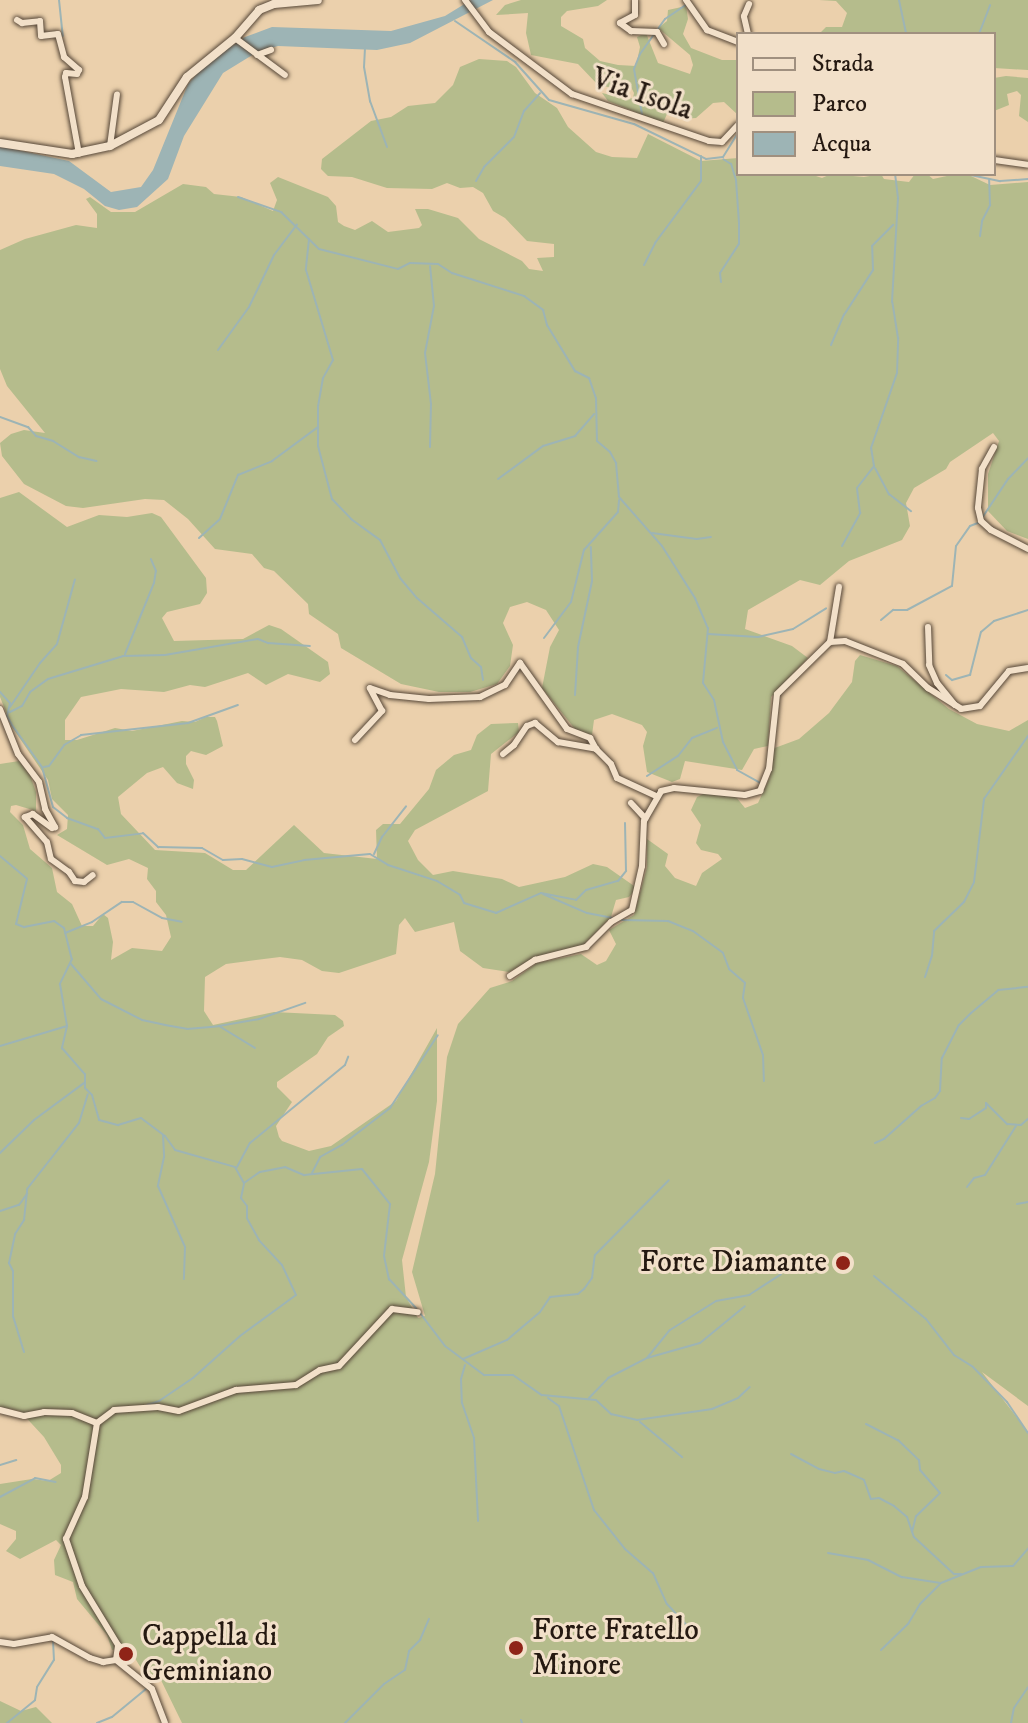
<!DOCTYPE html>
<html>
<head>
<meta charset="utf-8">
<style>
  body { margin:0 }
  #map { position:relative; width:1028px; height:1723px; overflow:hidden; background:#ebd0ac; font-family:"IM FELL DW Pica",serif }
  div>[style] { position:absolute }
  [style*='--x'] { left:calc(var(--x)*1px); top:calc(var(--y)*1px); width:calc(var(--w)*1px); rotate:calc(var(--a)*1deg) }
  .green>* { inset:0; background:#b5bc8c }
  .water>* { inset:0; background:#9db4b5 }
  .stream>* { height:2px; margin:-1px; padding:0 1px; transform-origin:1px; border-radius:1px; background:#9db4b5 }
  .roads { filter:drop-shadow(0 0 2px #564738) drop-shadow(0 0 2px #564738) }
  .street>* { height:6px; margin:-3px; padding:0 3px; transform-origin:3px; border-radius:3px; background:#f2e0c9 }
  .secondary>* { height:8px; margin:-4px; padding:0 4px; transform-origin:4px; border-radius:4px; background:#f2e0c9 }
  .dots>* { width:22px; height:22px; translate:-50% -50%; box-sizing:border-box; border:4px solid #f2e0c9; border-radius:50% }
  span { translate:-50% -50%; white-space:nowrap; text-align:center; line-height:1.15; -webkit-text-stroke:6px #f2e0c9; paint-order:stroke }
  .street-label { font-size:30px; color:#251911 }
  .poi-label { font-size:30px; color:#251911 }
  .right { translate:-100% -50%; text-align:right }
  .left { translate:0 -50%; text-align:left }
  .legend { position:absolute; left:736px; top:32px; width:260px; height:144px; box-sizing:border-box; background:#f2e0c9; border:2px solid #a0907f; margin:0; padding:10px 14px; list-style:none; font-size:24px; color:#251911 }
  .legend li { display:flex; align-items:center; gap:16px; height:40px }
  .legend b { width:40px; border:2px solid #a0907f }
</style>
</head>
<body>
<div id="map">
  <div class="green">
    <div style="clip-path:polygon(521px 0,607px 0,598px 6px,567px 11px,561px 17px,561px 26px,583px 39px,585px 48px,600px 61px,618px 65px,636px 66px,640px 47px,637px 37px,646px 33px,658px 63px,690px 74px,693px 65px,690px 55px,658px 28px,667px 21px,668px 10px,686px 6px,688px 19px,683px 34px,691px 48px,722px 60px,738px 60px,738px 115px,724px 102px,713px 103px,696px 118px,680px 119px,667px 114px,663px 123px,608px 101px,602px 93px,628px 99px,633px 98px,634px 93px,630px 85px,613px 88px,598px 85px,578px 64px,531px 55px,526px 33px,528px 13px,496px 15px,505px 5px)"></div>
    <div style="clip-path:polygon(819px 0,1028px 0,1028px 70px,994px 68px,994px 34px,819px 34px,826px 27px,842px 27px,847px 13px,836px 1px)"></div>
    <div style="clip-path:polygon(479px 59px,507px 61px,516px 67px,535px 93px,557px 108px,568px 127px,596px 152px,612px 157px,637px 158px,648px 134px,701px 161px,738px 158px,738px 174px,810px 174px,822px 178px,831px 174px,864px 177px,881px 174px,884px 179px,909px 182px,915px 174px,927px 174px,933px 179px,956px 174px,971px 176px,990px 185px,1028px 182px,1028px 539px,1007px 531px,988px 511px,988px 474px,999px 441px,993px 433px,950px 462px,946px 469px,914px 488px,906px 503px,910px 526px,902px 540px,849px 561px,820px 585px,800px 580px,748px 610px,745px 629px,792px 646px,808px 658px,771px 697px,768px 746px,754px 749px,742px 770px,685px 761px,680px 779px,672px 782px,647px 772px,643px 746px,647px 732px,642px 725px,612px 714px,594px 720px,592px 735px,575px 729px,542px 688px,550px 647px,559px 630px,546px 610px,527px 602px,510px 607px,503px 623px,513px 645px,510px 666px,497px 684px,470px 692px,439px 692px,401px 684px,341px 648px,338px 634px,309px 614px,308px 604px,274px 571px,264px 568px,252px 554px,215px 549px,188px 519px,164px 500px,145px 499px,83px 508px,66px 506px,24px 484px,2px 456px,0 443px,11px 434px,24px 430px,45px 433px,7px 386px,0 369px,0 250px,25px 239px,76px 225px,97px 228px,97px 214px,86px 199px,90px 197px,111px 212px,135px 212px,183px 184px,206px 187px,214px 194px,241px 197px,273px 211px,277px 200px,270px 183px,278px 177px,328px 197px,336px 206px,338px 222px,344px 226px,355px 230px,372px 221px,388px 232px,419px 228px,422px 225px,415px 209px,428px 209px,458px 218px,479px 239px,522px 261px,529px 269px,543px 271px,537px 258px,554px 257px,554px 244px,527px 241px,505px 218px,493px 211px,483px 193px,473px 187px,460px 188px,447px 183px,432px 189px,387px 188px,352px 177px,328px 176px,321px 169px,322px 159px,371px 121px,391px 117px,408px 106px,435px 103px,453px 85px,460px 67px)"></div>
    <div style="clip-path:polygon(1006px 76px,1028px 78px,1028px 122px,1019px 116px,1021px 95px,1017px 91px,1007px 94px,1009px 105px,994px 111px,994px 78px)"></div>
    <div style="clip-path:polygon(19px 492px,67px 527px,99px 515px,127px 517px,152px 513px,161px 517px,206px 578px,207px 593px,200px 604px,167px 612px,162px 618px,174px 641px,243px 639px,269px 625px,281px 629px,328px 662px,330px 674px,320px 682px,288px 674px,266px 685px,248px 673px,205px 687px,190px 685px,164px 692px,121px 689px,81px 697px,65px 720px,65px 740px,77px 740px,115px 728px,132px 731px,182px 721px,195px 722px,206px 717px,215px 717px,217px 721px,223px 746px,206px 755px,191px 751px,186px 756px,186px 764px,194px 780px,193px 789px,177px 783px,163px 767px,147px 773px,118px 797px,121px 814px,155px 850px,205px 853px,233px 870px,246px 870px,294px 825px,324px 853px,377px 859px,376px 830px,383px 824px,400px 824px,429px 789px,436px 770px,454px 755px,471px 750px,477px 735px,491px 724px,518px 723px,519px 732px,491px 754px,488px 791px,415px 830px,408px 841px,418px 860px,433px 875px,453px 871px,502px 879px,519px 887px,565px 877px,593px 864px,607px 867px,637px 888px,629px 897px,616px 900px,611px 917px,583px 945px,535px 957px,509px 972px,483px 968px,460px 951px,454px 922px,415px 932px,405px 918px,399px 925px,396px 954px,339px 973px,322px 971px,302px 960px,280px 957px,226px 964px,205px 977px,204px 1011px,213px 1025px,274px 1012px,335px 1015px,343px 1021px,344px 1026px,328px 1037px,317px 1054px,277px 1082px,277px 1087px,292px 1102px,276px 1126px,279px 1137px,282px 1141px,309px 1151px,331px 1146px,396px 1101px,437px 1028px,437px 1101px,429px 1162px,402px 1260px,406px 1297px,418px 1318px,425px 1316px,412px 1272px,435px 1174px,447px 1057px,458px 1024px,490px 988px,512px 981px,537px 963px,581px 954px,597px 965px,606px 961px,616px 944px,609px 930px,634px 915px,647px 867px,647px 839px,668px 854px,665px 866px,675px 878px,696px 886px,702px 873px,722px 859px,718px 854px,701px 850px,696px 843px,701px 825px,691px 810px,697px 797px,705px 793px,736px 797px,745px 808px,758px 803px,770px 777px,772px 749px,799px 739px,829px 713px,852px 682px,855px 661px,860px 655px,897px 666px,949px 709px,977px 724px,1009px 731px,1028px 720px,1028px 1406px,982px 1372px,1028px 1432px,1028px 1723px,182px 1723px,160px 1678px,148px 1679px,131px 1652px,125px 1648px,112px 1650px,107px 1635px,77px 1599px,73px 1582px,55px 1575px,54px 1560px,61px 1545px,56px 1540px,20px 1559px,6px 1551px,16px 1539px,16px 1531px,0 1524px,0 1484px,32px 1479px,48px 1481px,61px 1473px,61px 1465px,44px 1437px,20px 1411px,0 1407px,0 764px,19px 761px,30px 775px,36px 792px,36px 811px,16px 805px,11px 806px,10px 812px,23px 825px,30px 849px,52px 868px,57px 892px,72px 904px,82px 926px,93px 926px,103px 914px,108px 918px,113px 942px,111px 960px,132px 948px,162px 951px,171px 937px,166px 915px,156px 902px,156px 891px,147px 879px,148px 868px,129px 859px,107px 865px,57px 835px,67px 829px,68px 815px,52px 799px,48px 780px,12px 727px,0 697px,0 498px)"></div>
    <div style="clip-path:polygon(0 1701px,21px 1711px,36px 1707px,52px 1723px,0 1723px)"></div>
  </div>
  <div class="water">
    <div style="clip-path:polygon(471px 0,493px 0,410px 43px,377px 50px,278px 46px,259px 51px,223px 73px,184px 136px,168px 179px,137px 207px,119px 210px,105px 206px,84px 189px,54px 174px,0 166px,0 147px,13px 149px,69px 161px,111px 192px,141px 187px,153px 170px,188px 84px,205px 65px,245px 37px,272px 27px,391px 31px,445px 16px)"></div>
  </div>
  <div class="stream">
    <div style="--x:59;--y:0;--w:36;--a:84"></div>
    <div style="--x:899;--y:0;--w:35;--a:78"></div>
    <div style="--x:455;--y:21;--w:73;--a:34.3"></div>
    <div style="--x:515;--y:62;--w:51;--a:48.2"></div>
    <div style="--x:549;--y:100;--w:88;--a:15.8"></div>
    <div style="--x:634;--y:124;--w:80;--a:25.9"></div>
    <div style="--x:706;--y:159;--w:17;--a:-7"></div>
    <div style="--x:723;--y:157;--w:28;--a:-58"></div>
    <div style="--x:979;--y:34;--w:31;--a:-69"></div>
    <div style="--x:365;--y:48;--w:19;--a:93"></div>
    <div style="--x:364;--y:67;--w:35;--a:80"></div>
    <div style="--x:370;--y:101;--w:49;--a:69.7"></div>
    <div style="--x:642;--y:114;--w:46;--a:-100.1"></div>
    <div style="--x:634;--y:69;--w:16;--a:-68"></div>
    <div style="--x:640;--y:54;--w:43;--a:-54.5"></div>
    <div style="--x:665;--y:19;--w:27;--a:-34"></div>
    <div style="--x:816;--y:174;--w:3;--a:0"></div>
    <div style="--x:966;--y:174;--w:35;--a:12"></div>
    <div style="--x:1000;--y:181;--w:28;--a:-4"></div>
    <div style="--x:476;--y:181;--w:16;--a:-60"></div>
    <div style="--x:484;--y:167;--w:42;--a:-45"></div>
    <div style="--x:514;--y:137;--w:28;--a:-69"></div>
    <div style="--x:524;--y:111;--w:24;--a:-48"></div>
    <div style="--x:238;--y:197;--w:46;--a:19.2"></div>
    <div style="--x:281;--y:212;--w:53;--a:44.2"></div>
    <div style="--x:319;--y:249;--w:81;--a:14.2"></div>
    <div style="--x:398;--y:269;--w:13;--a:-27"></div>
    <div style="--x:410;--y:263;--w:28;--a:2"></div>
    <div style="--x:438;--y:264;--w:17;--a:33"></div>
    <div style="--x:452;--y:273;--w:76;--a:17.7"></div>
    <div style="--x:524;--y:296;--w:24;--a:36"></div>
    <div style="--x:543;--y:310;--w:16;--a:75"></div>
    <div style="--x:547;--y:325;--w:54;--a:58.7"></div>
    <div style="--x:575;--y:371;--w:16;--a:27"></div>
    <div style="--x:589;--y:378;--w:21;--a:71"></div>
    <div style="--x:596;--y:398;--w:43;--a:88.7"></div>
    <div style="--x:597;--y:441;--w:17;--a:40"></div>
    <div style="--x:610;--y:452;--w:13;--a:61"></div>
    <div style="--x:616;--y:463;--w:34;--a:85"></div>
    <div style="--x:619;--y:497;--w:65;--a:48.7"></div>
    <div style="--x:662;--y:546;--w:62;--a:57.6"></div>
    <div style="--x:695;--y:598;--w:33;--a:67"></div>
    <div style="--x:708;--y:628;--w:55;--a:95.2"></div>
    <div style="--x:703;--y:683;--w:20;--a:57"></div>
    <div style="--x:714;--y:700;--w:43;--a:77.9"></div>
    <div style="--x:723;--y:742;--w:31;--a:63"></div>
    <div style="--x:737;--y:770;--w:26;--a:29"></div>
    <div style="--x:980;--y:236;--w:15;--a:-82"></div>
    <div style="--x:982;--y:221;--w:18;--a:-63"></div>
    <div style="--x:990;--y:205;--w:25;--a:-92"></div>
    <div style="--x:309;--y:239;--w:31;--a:96"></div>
    <div style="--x:306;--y:270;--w:94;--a:73.3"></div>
    <div style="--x:333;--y:360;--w:21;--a:119"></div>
    <div style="--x:323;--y:378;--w:28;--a:100"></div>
    <div style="--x:318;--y:406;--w:40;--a:90"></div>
    <div style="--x:318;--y:446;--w:55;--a:75.2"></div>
    <div style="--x:332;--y:499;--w:28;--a:46"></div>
    <div style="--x:351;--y:519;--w:36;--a:36"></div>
    <div style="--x:380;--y:540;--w:43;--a:62.2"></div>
    <div style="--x:400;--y:578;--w:26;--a:50"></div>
    <div style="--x:417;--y:598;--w:60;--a:40.9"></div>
    <div style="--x:462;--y:637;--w:23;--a:67"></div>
    <div style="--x:471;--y:658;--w:13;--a:42"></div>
    <div style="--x:481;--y:667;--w:13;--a:81"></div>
    <div style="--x:644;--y:265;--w:25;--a:-63"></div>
    <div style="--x:655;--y:243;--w:77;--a:-53.4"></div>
    <div style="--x:701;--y:181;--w:25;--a:-90"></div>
    <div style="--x:721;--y:282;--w:9;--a:-96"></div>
    <div style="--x:720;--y:273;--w:35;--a:-57"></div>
    <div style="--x:739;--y:244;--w:21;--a:-90"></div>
    <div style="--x:739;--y:223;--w:43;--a:-94"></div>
    <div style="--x:736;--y:180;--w:17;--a:-107"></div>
    <div style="--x:731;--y:164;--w:9;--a:-148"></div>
    <div style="--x:831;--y:345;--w:33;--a:-67"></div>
    <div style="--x:844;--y:315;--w:54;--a:-57.2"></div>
    <div style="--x:873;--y:270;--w:24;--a:-92"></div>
    <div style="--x:872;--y:246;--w:30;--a:-45"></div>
    <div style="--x:218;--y:350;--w:53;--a:-54.2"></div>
    <div style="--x:249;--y:307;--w:58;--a:-64.3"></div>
    <div style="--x:274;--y:255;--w:38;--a:-53"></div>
    <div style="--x:0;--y:417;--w:30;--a:20"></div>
    <div style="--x:28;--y:427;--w:12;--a:48"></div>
    <div style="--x:36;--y:436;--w:18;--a:16"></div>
    <div style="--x:53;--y:441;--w:31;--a:32"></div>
    <div style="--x:79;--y:457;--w:18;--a:13"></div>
    <div style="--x:430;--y:447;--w:43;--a:-88.7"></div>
    <div style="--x:431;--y:404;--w:51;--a:-96.7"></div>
    <div style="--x:425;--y:353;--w:48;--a:-79.2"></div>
    <div style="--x:434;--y:306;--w:40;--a:-95.7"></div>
    <div style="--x:875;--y:468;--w:30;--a:62"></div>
    <div style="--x:889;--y:494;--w:28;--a:38"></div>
    <div style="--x:498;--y:479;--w:56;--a:-36.3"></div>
    <div style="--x:543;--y:446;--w:34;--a:-17"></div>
    <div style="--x:575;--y:436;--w:29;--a:-49"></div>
    <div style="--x:982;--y:518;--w:47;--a:-56.3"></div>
    <div style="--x:1008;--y:479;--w:29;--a:-46"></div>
    <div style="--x:652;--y:533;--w:45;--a:7.6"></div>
    <div style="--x:697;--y:539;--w:14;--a:-8"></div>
    <div style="--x:199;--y:538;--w:28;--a:-42"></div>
    <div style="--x:220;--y:519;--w:48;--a:-67.8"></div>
    <div style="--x:238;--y:475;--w:37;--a:-22"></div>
    <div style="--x:272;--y:461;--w:57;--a:-36.5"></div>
    <div style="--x:842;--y:546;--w:38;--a:-61"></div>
    <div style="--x:860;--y:513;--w:25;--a:-97"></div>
    <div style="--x:857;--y:488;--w:28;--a:-52"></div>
    <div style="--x:874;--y:466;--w:18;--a:-99"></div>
    <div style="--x:871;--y:448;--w:79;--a:-70.9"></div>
    <div style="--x:897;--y:373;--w:35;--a:-88"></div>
    <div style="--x:898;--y:338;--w:36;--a:-99"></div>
    <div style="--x:892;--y:302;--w:104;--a:-86.7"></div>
    <div style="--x:898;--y:198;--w:24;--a:-97"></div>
    <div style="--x:881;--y:620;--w:16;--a:-40"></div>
    <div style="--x:893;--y:610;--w:14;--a:0"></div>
    <div style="--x:907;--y:610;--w:51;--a:-28.1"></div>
    <div style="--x:952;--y:586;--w:40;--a:-84.3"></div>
    <div style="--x:956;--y:546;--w:24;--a:-55"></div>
    <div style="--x:970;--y:526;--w:9;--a:-21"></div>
    <div style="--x:708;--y:634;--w:50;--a:3.4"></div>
    <div style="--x:758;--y:637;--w:36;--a:-13"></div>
    <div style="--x:793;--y:629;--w:39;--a:-32"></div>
    <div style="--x:544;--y:638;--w:45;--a:-53.1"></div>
    <div style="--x:571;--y:602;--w:54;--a:-76"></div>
    <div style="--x:584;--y:550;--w:51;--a:-48.2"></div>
    <div style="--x:618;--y:512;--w:12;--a:-85"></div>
    <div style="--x:125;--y:654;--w:77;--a:-67.8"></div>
    <div style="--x:154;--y:583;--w:12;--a:-81"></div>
    <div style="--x:156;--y:571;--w:13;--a:-113"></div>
    <div style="--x:946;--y:675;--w:8;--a:40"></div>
    <div style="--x:952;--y:680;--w:19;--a:-16"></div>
    <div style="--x:970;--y:675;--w:44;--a:-75.7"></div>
    <div style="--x:981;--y:632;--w:17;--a:-40"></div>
    <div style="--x:994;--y:621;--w:36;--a:-18"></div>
    <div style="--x:0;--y:692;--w:15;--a:48"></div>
    <div style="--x:10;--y:703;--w:13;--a:103"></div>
    <div style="--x:7;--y:716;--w:10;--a:61"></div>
    <div style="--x:12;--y:725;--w:52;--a:54.5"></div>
    <div style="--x:42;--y:767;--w:41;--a:74.6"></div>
    <div style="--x:53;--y:807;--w:18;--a:38"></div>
    <div style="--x:67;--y:818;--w:33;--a:20"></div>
    <div style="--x:98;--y:829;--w:11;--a:52"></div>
    <div style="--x:105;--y:838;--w:38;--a:-7"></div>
    <div style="--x:143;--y:833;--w:21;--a:43"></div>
    <div style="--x:158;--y:847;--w:44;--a:1.3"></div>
    <div style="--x:202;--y:848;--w:24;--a:30"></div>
    <div style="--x:223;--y:860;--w:19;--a:-3"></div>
    <div style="--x:242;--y:859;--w:31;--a:15"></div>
    <div style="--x:272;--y:867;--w:33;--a:-12"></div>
    <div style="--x:304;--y:860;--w:66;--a:-5.2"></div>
    <div style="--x:370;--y:854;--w:21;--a:31"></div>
    <div style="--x:388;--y:865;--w:52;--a:18.1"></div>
    <div style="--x:437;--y:881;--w:27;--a:31"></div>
    <div style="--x:460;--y:895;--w:9;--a:63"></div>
    <div style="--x:464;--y:903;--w:34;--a:17"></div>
    <div style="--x:496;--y:913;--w:49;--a:-24"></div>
    <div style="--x:541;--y:893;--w:36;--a:11"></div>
    <div style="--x:576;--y:900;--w:14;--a:-45"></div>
    <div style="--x:586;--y:890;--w:33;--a:-16"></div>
    <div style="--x:618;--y:881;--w:13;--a:-51"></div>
    <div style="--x:626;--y:871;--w:48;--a:-91.2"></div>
    <div style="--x:575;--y:695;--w:48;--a:-86.4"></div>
    <div style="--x:578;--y:647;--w:67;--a:-78"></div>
    <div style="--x:592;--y:581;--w:34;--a:-92"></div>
    <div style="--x:10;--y:707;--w:53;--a:-55.7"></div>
    <div style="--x:40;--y:663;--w:25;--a:-48"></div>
    <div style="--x:57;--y:644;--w:67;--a:-74.5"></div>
    <div style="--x:10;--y:712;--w:13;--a:-27"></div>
    <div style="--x:22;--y:706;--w:16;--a:-60"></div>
    <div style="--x:30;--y:692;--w:22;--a:-36"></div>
    <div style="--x:48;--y:679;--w:78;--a:-17"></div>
    <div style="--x:123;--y:656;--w:42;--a:-1.4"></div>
    <div style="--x:165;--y:655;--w:94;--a:-9.8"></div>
    <div style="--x:258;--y:639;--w:11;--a:22"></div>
    <div style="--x:268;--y:643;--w:42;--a:4.1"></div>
    <div style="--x:44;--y:767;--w:5;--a:-11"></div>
    <div style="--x:49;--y:766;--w:26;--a:-54"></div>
    <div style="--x:64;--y:745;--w:20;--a:-30"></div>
    <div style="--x:81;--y:735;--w:108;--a:-6.4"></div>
    <div style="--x:188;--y:723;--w:53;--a:-19.8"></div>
    <div style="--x:647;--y:776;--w:37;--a:-33"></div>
    <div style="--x:678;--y:756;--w:23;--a:-52"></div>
    <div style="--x:692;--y:738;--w:27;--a:-22"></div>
    <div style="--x:374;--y:854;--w:19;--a:-65"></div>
    <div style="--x:382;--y:837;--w:39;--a:-52"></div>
    <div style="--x:0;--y:856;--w:35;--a:40"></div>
    <div style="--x:27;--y:879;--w:46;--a:103.7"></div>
    <div style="--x:16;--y:924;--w:9;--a:21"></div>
    <div style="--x:24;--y:927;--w:31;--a:-11"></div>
    <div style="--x:54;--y:921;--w:12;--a:35"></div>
    <div style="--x:64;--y:928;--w:32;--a:76"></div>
    <div style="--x:72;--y:959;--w:28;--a:116"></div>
    <div style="--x:60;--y:984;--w:43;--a:80.5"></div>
    <div style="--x:67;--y:1026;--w:23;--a:103"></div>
    <div style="--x:62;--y:1048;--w:35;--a:49"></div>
    <div style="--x:85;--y:1074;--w:14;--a:90"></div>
    <div style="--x:85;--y:1088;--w:10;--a:45"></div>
    <div style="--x:92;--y:1095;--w:26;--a:74"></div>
    <div style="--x:99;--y:1120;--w:20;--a:15"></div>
    <div style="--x:118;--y:1125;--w:24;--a:-17"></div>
    <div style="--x:141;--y:1118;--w:30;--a:37"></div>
    <div style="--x:165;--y:1136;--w:17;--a:54"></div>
    <div style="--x:175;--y:1150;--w:62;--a:15.8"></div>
    <div style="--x:235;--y:1167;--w:18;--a:61"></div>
    <div style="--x:244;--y:1183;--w:19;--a:-35"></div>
    <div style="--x:260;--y:1172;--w:25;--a:-11"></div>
    <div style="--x:285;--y:1167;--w:21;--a:23"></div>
    <div style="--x:304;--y:1175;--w:58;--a:-5.9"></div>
    <div style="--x:362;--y:1169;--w:45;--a:51.3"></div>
    <div style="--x:390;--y:1204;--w:52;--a:96.6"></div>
    <div style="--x:384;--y:1256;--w:24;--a:78"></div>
    <div style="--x:389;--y:1279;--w:40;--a:47"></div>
    <div style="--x:543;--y:894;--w:48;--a:23.4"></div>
    <div style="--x:587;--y:913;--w:25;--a:11"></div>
    <div style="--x:622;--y:920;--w:46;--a:1.2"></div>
    <div style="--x:668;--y:921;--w:27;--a:22"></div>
    <div style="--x:693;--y:931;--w:37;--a:36"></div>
    <div style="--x:723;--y:953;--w:17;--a:69"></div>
    <div style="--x:729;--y:969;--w:21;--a:41"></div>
    <div style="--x:745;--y:983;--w:15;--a:98"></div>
    <div style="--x:743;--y:998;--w:60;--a:70.7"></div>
    <div style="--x:763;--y:1055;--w:26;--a:88"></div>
    <div style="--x:65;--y:933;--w:29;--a:-22"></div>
    <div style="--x:92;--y:922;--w:36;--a:-34"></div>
    <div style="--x:122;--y:902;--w:11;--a:0"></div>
    <div style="--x:133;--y:902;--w:33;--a:29"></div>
    <div style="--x:162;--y:918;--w:20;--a:11"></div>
    <div style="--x:71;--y:964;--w:46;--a:49.4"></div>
    <div style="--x:101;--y:999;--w:46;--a:27.1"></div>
    <div style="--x:142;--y:1020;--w:24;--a:12"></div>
    <div style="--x:165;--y:1025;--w:22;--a:10"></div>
    <div style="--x:187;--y:1029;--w:32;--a:-5"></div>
    <div style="--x:219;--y:1026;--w:41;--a:-9.9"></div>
    <div style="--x:259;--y:1019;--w:49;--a:-19.2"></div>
    <div style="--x:925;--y:977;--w:22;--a:-72"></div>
    <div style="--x:932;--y:956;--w:25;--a:-85"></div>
    <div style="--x:934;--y:931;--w:42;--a:-44"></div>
    <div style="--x:964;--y:902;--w:22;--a:-63"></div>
    <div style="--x:974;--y:882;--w:84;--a:-83.1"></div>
    <div style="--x:984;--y:799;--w:77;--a:-55.1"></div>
    <div style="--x:219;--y:1026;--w:42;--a:31.4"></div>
    <div style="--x:0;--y:1046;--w:70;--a:-16.6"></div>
    <div style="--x:961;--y:1118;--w:8;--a:7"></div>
    <div style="--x:969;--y:1119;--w:20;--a:-33"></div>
    <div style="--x:986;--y:1108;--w:5;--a:-90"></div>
    <div style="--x:986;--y:1103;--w:30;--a:45"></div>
    <div style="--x:1007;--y:1124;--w:14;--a:4"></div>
    <div style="--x:1021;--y:1125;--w:9;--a:-41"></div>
    <div style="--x:163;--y:1135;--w:22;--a:87"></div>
    <div style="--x:164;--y:1157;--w:30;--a:102"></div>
    <div style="--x:158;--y:1186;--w:67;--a:66.1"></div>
    <div style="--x:185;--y:1247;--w:32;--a:92"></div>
    <div style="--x:875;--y:1143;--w:10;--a:-24"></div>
    <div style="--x:884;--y:1139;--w:50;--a:-41.7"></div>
    <div style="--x:921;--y:1106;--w:16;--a:-30"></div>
    <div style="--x:935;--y:1098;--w:9;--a:-54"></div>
    <div style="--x:940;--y:1091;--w:33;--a:-87"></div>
    <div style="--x:942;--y:1058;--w:37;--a:-63"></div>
    <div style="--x:959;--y:1025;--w:17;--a:-45"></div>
    <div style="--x:971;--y:1013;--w:35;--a:-40"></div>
    <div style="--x:998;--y:990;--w:30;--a:-6"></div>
    <div style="--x:0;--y:1153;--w:47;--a:-44.1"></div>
    <div style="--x:34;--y:1120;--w:62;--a:-36.5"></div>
    <div style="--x:237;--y:1167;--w:27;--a:-62"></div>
    <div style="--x:250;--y:1143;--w:123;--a:-39.4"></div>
    <div style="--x:345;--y:1065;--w:9;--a:-69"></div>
    <div style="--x:312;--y:1173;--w:18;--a:-63"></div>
    <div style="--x:320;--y:1157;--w:25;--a:-29"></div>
    <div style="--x:342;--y:1145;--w:61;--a:-37.6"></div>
    <div style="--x:390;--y:1108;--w:87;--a:-56.7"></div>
    <div style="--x:967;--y:1187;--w:11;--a:-52"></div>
    <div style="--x:974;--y:1178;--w:11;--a:-15"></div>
    <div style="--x:985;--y:1175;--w:58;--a:-57.7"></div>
    <div style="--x:1017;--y:1204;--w:11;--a:-10"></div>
    <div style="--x:0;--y:1211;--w:20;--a:-18"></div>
    <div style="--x:19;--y:1205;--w:14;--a:-54"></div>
    <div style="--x:874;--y:1276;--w:67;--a:39.6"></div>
    <div style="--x:926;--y:1319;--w:46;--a:52.1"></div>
    <div style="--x:954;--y:1355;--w:22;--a:32"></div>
    <div style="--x:973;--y:1367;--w:49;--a:45.8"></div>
    <div style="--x:1007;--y:1402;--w:37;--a:56"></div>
    <div style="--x:420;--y:1313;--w:41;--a:52.9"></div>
    <div style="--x:445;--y:1346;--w:49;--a:36.6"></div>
    <div style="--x:484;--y:1375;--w:29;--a:0"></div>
    <div style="--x:513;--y:1375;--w:35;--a:35"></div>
    <div style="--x:542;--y:1395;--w:54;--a:5.3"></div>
    <div style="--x:596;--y:1400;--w:21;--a:43"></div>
    <div style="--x:611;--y:1414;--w:27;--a:13"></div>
    <div style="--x:637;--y:1420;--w:76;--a:-8.3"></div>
    <div style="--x:712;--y:1409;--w:28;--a:-23"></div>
    <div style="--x:738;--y:1398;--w:16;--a:-43"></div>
    <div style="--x:24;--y:1352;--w:37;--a:-107"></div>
    <div style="--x:13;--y:1317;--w:46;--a:-90"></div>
    <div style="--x:13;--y:1271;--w:9;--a:-117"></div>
    <div style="--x:9;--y:1263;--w:30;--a:-78"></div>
    <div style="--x:15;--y:1234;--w:17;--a:-57"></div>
    <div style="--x:24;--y:1220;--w:31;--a:-84"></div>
    <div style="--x:27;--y:1189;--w:84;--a:-51.8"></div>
    <div style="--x:79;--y:1123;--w:30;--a:-73"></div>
    <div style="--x:647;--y:1358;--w:55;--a:-15.8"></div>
    <div style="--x:700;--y:1343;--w:58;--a:-39.4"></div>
    <div style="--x:463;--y:1359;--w:48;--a:-23.4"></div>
    <div style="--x:507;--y:1340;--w:43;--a:-40.3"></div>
    <div style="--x:540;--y:1312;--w:18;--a:-56"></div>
    <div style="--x:550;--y:1297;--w:28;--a:-6"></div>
    <div style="--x:578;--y:1294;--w:8;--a:-40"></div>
    <div style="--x:584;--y:1289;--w:14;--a:-54"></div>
    <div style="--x:592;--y:1278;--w:23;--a:-83"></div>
    <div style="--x:595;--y:1255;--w:105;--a:-45.4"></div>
    <div style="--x:465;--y:1365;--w:15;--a:106"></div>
    <div style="--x:461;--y:1379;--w:24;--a:88"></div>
    <div style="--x:462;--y:1403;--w:37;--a:71"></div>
    <div style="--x:474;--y:1438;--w:83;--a:87.2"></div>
    <div style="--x:548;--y:1398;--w:14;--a:36"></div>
    <div style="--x:559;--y:1406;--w:110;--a:71.4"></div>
    <div style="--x:594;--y:1510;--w:50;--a:51.5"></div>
    <div style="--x:625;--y:1549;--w:37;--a:41"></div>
    <div style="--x:653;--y:1573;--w:34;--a:66"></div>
    <div style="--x:667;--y:1604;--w:35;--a:47"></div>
    <div style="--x:589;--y:1398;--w:28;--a:-46"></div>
    <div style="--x:608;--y:1378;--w:44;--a:-27.1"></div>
    <div style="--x:647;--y:1358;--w:36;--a:-51"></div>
    <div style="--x:670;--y:1330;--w:54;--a:-32.2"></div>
    <div style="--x:716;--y:1301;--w:34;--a:-10"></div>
    <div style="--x:749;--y:1295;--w:38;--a:-33"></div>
    <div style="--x:147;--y:1405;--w:13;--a:-18"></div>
    <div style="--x:159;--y:1401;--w:41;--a:-34.1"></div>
    <div style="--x:193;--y:1378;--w:63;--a:-41.8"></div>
    <div style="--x:240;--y:1336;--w:69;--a:-36.2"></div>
    <div style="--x:296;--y:1295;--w:33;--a:-115"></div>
    <div style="--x:282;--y:1265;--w:34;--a:-133"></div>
    <div style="--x:259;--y:1240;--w:25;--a:-119"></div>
    <div style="--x:247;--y:1218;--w:12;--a:-90"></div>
    <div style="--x:247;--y:1206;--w:10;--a:-127"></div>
    <div style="--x:241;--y:1198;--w:14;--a:-78"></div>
    <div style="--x:640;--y:1422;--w:55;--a:39.8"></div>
    <div style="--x:866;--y:1424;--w:36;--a:27"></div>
    <div style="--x:898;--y:1440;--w:29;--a:44"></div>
    <div style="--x:919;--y:1460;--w:10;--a:84"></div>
    <div style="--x:920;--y:1470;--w:30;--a:49"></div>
    <div style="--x:940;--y:1493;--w:33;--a:136"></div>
    <div style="--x:916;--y:1516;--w:16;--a:104"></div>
    <div style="--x:791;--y:1454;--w:32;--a:28"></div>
    <div style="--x:819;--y:1469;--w:16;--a:14"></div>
    <div style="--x:835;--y:1473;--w:9;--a:-13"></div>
    <div style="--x:844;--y:1471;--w:22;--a:24"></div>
    <div style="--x:864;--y:1480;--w:20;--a:70"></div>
    <div style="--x:871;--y:1499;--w:8;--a:-7"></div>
    <div style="--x:879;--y:1498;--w:17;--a:28"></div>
    <div style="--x:894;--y:1506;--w:17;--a:40"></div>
    <div style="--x:907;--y:1517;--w:21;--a:71"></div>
    <div style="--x:914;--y:1537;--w:54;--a:42.8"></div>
    <div style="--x:954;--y:1574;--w:7;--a:0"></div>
    <div style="--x:0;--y:1465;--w:17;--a:-17"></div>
    <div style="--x:0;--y:1497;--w:40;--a:-28"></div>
    <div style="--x:35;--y:1478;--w:21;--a:11"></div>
    <div style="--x:828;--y:1553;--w:41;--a:9.9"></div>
    <div style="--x:868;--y:1560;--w:38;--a:27"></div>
    <div style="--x:902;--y:1577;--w:39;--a:9"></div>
    <div style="--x:941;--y:1583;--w:43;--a:-21.8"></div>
    <div style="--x:981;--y:1567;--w:32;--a:-2"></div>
    <div style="--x:1013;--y:1566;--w:23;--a:-49"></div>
    <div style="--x:881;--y:1650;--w:37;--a:-44"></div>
    <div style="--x:908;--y:1624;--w:23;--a:-59"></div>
    <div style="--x:920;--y:1604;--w:28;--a:-45"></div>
    <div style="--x:521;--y:1720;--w:3;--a:72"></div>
    <div style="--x:7;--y:1723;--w:36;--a:-39"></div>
    <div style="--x:35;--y:1700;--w:13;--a:-81"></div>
    <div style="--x:37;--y:1687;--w:32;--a:-58"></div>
    <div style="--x:54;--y:1660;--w:18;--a:-93"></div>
    <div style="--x:97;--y:1723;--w:16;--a:-22"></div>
    <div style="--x:112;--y:1717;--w:44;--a:-39.5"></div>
    <div style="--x:345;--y:1723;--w:55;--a:-45"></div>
    <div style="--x:384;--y:1684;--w:25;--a:-34"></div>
    <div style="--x:405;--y:1670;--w:19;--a:-78"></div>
    <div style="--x:409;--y:1651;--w:16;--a:-45"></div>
    <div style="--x:420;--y:1640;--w:23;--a:-67"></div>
    <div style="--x:1011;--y:1723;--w:15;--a:-79"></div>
    <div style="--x:1014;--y:1708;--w:25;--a:-56"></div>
  </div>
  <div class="roads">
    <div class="street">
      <div style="--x:465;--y:0;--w:40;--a:53"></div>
      <div style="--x:489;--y:32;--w:104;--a:36.8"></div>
      <div style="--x:572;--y:94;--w:145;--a:18.9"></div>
      <div style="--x:709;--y:141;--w:13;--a:4"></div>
      <div style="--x:722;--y:142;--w:23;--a:-47"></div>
      <div style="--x:635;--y:0;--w:15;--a:90"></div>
      <div style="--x:635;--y:15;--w:17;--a:152"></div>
      <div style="--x:620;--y:23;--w:14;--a:36"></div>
      <div style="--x:631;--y:31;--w:26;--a:2"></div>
      <div style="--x:657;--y:32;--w:14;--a:60"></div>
      <div style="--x:686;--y:0;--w:37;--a:55"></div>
      <div style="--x:707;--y:30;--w:33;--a:21"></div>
      <div style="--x:17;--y:20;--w:6;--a:31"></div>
      <div style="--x:22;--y:23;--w:18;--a:-6"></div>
      <div style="--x:40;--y:21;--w:15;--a:86"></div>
      <div style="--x:41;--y:36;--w:17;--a:-7"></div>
      <div style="--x:58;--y:34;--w:24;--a:75"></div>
      <div style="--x:64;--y:57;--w:20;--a:41"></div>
      <div style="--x:79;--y:70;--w:4;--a:117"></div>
      <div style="--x:77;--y:74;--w:11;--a:-175"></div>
      <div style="--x:66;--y:73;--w:4;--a:104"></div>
      <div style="--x:65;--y:77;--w:78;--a:79.7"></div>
      <div style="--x:748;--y:34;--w:18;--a:-103"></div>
      <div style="--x:744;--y:16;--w:13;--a:-67"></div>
      <div style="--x:235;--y:38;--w:62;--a:36.5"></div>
      <div style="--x:257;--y:55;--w:15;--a:-20"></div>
      <div style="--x:110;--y:146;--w:52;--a:-82.3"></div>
      <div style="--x:994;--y:160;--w:34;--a:8"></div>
      <div style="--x:994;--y:447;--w:25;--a:119"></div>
      <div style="--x:982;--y:469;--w:39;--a:96"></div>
      <div style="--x:978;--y:508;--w:13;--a:77"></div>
      <div style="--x:981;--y:521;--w:13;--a:42"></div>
      <div style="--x:991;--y:530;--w:42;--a:27.2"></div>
      <div style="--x:928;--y:627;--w:38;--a:88"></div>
      <div style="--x:929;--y:665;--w:20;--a:66"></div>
      <div style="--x:937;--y:683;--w:28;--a:51"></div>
      <div style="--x:830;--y:642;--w:56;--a:-80.7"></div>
      <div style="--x:0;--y:709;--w:48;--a:68.2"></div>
      <div style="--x:18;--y:754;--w:35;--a:53"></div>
      <div style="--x:39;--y:782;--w:28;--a:77"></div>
      <div style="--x:45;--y:809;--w:21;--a:61"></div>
      <div style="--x:55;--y:827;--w:3;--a:162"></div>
      <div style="--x:52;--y:828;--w:24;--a:-144"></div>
      <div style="--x:33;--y:814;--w:9;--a:159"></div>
      <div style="--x:25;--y:817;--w:33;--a:49"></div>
      <div style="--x:47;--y:842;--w:17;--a:77"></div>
      <div style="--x:51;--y:859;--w:22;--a:36"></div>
      <div style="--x:69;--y:872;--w:11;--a:56"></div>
      <div style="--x:75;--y:881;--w:9;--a:6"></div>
      <div style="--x:84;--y:882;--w:11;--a:-38"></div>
      <div style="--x:355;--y:740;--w:40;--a:-47"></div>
      <div style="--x:382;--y:711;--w:26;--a:-118"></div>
      <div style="--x:370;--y:688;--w:21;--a:19"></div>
      <div style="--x:390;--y:695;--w:39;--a:6"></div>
      <div style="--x:429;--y:699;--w:51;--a:-2.2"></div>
      <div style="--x:480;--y:697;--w:28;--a:-26"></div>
      <div style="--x:505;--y:685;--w:27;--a:-56"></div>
      <div style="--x:520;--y:663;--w:81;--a:54.5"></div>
      <div style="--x:567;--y:729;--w:25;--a:21"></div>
      <div style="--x:590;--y:738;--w:13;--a:61"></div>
      <div style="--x:503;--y:754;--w:14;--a:-39"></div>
      <div style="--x:514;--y:745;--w:23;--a:-56"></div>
      <div style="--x:527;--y:726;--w:9;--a:-21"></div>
      <div style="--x:535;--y:723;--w:30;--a:40"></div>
      <div style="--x:558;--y:742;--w:39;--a:10"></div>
      <div style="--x:596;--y:749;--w:21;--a:45"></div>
      <div style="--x:611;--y:764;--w:15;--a:67"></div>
      <div style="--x:617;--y:778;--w:43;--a:24.8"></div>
      <div style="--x:631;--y:803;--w:21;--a:47"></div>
      <div style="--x:510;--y:976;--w:30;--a:-33"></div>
      <div style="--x:535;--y:960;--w:53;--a:-14.3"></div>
      <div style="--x:586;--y:947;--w:35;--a:-45"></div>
      <div style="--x:611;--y:922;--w:24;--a:-30"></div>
      <div style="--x:632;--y:910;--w:45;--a:-77.2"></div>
      <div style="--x:642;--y:866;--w:45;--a:-87.5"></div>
      <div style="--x:644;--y:821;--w:34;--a:-60"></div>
      <div style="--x:661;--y:791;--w:13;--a:-13"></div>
      <div style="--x:674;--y:788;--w:71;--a:5.6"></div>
      <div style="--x:745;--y:795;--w:16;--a:-15"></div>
      <div style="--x:760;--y:791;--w:24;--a:-68"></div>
      <div style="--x:769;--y:769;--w:75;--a:-83.9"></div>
      <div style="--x:777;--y:694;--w:74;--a:-44.5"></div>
      <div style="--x:830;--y:642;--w:15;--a:-4"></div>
      <div style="--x:845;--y:641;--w:62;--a:21.6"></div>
      <div style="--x:903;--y:664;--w:35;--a:44"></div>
      <div style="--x:928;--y:688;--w:39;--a:32"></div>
      <div style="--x:961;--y:709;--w:19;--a:-9"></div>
      <div style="--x:980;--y:706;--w:45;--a:-50.4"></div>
      <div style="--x:1009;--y:671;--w:19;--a:-9"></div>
      <div style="--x:0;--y:1410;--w:25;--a:14"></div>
      <div style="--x:24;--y:1416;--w:20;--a:-11"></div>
      <div style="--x:44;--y:1412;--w:28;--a:2"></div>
      <div style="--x:72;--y:1413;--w:27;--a:22"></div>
      <div style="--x:0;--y:1642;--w:14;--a:8"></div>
      <div style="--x:14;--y:1644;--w:39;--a:-10"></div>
      <div style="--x:52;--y:1637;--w:43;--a:28.9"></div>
      <div style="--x:90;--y:1658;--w:14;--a:17"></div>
      <div style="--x:103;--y:1662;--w:13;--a:-9"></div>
      <div style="--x:116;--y:1660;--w:15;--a:-82"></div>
      <div style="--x:118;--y:1645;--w:69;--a:-121.4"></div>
      <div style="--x:82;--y:1586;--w:50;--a:-108.8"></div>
      <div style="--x:66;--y:1539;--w:46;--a:-65.7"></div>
      <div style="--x:85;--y:1497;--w:75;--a:-80.8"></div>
      <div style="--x:97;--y:1423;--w:21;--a:-37"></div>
      <div style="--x:114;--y:1410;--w:44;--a:-3.9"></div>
      <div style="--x:158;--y:1407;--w:21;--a:11"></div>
      <div style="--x:179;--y:1411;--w:61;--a:-20.2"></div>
      <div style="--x:236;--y:1390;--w:60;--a:-4.8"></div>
      <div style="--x:296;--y:1385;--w:28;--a:-32"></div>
      <div style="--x:320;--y:1370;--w:19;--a:-12"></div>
      <div style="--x:339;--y:1366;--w:78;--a:-47.1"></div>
      <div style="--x:392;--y:1309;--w:26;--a:7"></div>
      <div style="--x:116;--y:1660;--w:46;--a:38.9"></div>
      <div style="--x:152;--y:1689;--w:36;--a:69"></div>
    </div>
    <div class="secondary">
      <div style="--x:0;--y:143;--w:73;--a:8.7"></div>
      <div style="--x:72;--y:154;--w:39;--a:-12"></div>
      <div style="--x:110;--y:146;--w:55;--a:-28"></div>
      <div style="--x:159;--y:120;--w:51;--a:-56.9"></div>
      <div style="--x:187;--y:77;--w:62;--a:-39.1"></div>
      <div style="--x:235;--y:38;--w:37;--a:-49"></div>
      <div style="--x:259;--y:10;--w:16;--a:-22"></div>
      <div style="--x:274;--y:4;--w:44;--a:-5.2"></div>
    </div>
  </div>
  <div class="dots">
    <div style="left:843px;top:1263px;background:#8f2418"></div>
    <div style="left:516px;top:1648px;background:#8f2418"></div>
    <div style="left:126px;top:1654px;background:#8f2418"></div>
  </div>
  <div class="street-label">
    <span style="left:642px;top:95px;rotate:19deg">Via Isola</span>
  </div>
  <div class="poi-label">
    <span class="right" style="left:827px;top:1263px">Forte Diamante</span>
    <span class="left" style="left:532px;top:1648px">Forte Fratello<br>Minore</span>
    <span class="left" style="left:142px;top:1654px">Cappella di<br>Geminiano</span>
  </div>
  <ul class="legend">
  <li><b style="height:10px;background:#f2e0c9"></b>Strada</li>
  <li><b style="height:22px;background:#b5bc8c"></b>Parco</li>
  <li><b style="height:22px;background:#9db4b5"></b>Acqua</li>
  </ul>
</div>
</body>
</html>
